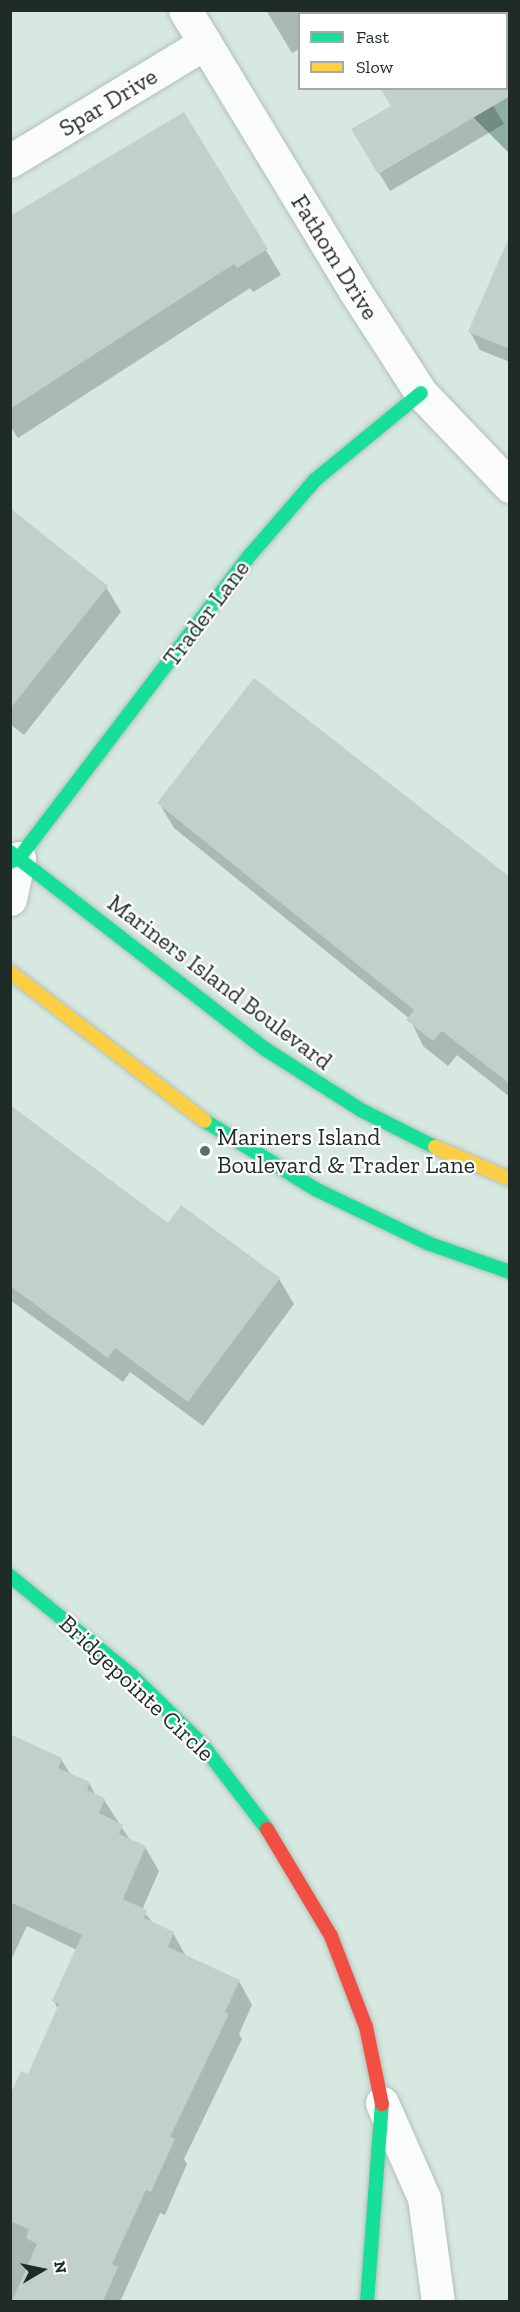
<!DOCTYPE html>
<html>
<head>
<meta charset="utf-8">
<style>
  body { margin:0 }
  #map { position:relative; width:520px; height:2312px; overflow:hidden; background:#d6e8e0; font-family:"Zilla Slab",serif }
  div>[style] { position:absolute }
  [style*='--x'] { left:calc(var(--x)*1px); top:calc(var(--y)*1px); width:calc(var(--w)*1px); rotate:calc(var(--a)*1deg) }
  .water>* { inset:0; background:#8fafa2 }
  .shadow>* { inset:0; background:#0003 }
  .building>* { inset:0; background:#c1d0c9 }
  .roads { filter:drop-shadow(0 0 2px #b1bfb9) drop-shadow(0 0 2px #b1bfb9) }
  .street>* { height:33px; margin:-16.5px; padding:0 16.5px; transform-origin:16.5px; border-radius:16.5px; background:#f9fcfa }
  .fast>* { height:14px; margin:-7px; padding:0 7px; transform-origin:7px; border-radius:7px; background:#16e098 }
  .slow>* { height:14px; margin:-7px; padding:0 7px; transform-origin:7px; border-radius:7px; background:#ffcf43 }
  .jam>* { height:14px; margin:-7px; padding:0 7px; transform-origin:7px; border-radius:7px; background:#f24e42 }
  .dots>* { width:16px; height:16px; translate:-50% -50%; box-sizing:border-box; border:3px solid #fff; border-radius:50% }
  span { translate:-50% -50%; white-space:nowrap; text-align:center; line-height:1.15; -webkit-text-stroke:4.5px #fff; paint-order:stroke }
  .street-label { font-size:24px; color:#1f2b26 }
  .poi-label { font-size:24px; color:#1f2b26 }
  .left { translate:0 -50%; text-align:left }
  .frame { position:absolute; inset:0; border:12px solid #1f2b26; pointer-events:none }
  .legend { position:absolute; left:298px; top:12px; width:210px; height:78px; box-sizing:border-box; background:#fff; border:2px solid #a5aaa8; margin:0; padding:8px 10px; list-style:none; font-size:18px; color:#1f2b26 }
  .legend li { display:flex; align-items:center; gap:12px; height:30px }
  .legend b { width:30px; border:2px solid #a5aaa8 }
  .north { position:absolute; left:12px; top:2240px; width:60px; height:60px; -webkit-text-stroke:4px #fff; paint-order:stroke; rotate:81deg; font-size:16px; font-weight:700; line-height:24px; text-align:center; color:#1f2b26 }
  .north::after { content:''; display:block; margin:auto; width:21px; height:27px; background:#1f2b26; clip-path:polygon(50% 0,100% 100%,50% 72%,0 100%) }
</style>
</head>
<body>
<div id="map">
  <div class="water">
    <div style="clip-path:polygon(414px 11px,509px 11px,509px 153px,475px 119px,458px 89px,506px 88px,506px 14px)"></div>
  </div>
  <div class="shadow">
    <div style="clip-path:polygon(266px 10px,421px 10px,423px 14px,300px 14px,300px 49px,292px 53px)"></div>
    <div style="clip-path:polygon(483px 88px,504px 124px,390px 191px,353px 130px,392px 106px)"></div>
    <div style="clip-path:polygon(10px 218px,266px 250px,281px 275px,253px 292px,250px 288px,18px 438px,10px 426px)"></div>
    <div style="clip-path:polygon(510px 237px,510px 362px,480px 350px,470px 332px)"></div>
    <div style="clip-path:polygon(10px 512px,106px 587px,121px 612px,24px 735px,10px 724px)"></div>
    <div style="clip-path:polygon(159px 803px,510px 879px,510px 1097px,457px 1055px,448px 1066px,423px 1046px,410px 1019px,174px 828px)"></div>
    <div style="clip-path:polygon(10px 1123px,169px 1225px,182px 1207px,279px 1279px,294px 1304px,203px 1426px,130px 1372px,123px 1382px,10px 1300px)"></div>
    <div style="clip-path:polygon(10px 1737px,61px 1759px,71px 1775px,89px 1783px,96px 1796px,104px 1800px,130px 1840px,145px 1847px,159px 1871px,142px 1910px,154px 1924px,173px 1933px,187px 1958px,239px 1981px,252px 2005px,239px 2034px,242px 2039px,184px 2159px,187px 2164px,165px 2215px,160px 2213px,120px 2302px,10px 2302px,10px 2099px,28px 2076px,58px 2009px,54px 2001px,77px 1950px,27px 1926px,10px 1962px)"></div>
  </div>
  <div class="building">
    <div style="clip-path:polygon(380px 88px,510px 88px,510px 96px,378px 174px,351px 129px,391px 106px)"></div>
    <div style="clip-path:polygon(184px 112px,268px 249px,237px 268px,234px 264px,10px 409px,10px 216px)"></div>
    <div style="clip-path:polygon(510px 235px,510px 349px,468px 332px)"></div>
    <div style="clip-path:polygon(10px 508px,108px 586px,10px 709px)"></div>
    <div style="clip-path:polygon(254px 678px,510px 877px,510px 1084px,442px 1031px,433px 1041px,406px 1020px,414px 1010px,157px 803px)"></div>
    <div style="clip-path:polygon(10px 1105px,168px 1223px,181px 1205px,280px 1278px,188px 1402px,115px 1348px,108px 1358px,10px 1286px)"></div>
    <div style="clip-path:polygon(10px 1734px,62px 1758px,58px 1768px,90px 1782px,87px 1790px,105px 1798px,99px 1813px,123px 1825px,119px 1834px,146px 1846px,123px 1899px,147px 1910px,144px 1918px,174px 1932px,168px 1947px,240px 1980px,225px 2012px,229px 2014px,170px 2137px,175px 2139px,151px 2192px,146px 2190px,112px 2264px,118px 2267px,103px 2301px,12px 2301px,37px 2244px,26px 2238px,29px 2229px,10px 2221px,10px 2095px,21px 2071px,28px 2074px,59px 2004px,52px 2001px,82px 1935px,10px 1902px)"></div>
  </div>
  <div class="roads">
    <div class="street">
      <div style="--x:185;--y:10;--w:328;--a:58.8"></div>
      <div style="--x:355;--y:291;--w:121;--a:57.1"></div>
      <div style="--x:421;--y:393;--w:129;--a:46.3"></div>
      <div style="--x:10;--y:161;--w:228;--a:-31.2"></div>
      <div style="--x:10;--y:899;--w:42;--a:-77.6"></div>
      <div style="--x:382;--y:2103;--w:104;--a:66.1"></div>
      <div style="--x:424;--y:2198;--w:105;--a:82.3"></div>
    </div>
    <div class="fast">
      <div style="--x:10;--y:852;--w:322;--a:37.7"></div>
      <div style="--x:265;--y:1049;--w:114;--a:32.4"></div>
      <div style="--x:361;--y:1110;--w:83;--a:26.6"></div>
      <div style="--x:10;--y:862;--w:10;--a:-24"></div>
      <div style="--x:19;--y:858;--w:382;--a:-52.7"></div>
      <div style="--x:251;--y:554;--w:98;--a:-49.1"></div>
      <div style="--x:315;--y:480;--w:137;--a:-39.4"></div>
      <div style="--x:205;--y:1121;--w:129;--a:31.7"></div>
      <div style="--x:315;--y:1189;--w:127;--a:25.6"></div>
      <div style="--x:430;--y:1244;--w:85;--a:19.3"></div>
      <div style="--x:10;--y:1576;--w:155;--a:39.2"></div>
      <div style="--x:130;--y:1674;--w:99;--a:44.2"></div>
      <div style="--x:201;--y:1743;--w:108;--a:52.5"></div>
      <div style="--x:367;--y:2302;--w:199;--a:-85.7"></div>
    </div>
    <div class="slow">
      <div style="--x:10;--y:972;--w:245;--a:37.4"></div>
      <div style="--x:435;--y:1147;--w:82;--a:23.1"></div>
    </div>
    <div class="jam">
      <div style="--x:267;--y:1829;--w:125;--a:59.1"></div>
      <div style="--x:331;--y:1936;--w:97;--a:69"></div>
      <div style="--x:366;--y:2027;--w:79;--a:78.3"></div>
    </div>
  </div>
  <div class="dots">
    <div style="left:205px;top:1151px;background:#5f6d67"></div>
  </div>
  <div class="street-label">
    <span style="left:108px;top:102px;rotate:-31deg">Spar Drive</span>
    <span style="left:335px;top:257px;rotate:58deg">Fathom Drive</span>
    <span style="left:206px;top:613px;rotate:-53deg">Trader Lane</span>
    <span style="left:220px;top:982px;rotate:37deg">Mariners Island Boulevard</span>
    <span style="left:137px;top:1688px;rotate:43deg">Bridgepointe Circle</span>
  </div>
  <div class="poi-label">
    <span class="left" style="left:217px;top:1151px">Mariners Island<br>Boulevard &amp; Trader Lane</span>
  </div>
  <div class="frame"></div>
  <ul class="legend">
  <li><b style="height:8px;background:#16e098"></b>Fast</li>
  <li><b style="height:8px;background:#ffcf43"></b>Slow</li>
  </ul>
  <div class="north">N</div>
</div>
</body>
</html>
